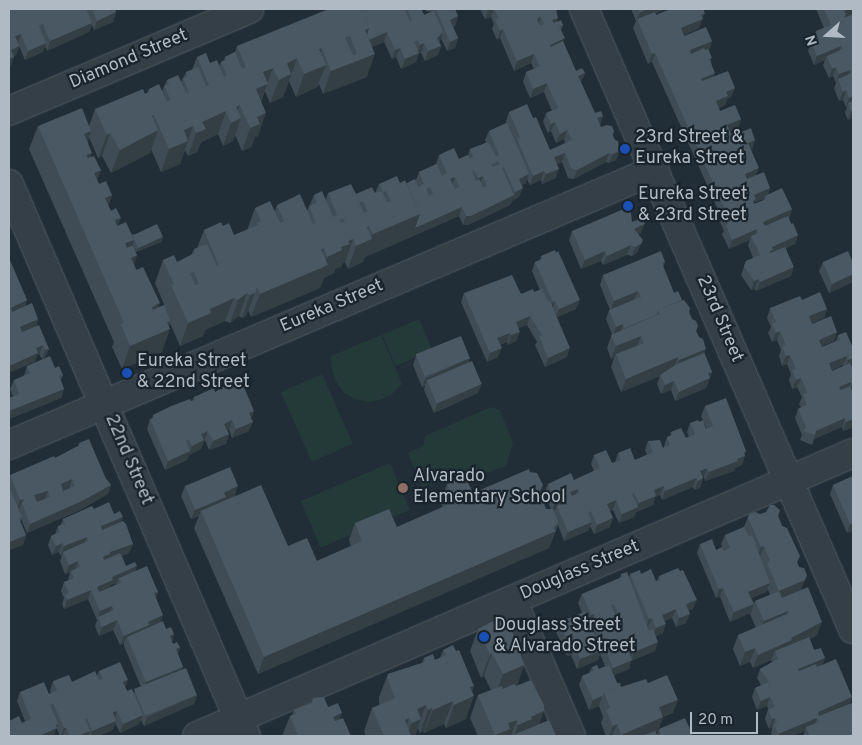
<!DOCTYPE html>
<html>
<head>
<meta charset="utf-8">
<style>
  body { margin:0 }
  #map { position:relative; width:862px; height:745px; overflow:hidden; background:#212d37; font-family:Overpass,sans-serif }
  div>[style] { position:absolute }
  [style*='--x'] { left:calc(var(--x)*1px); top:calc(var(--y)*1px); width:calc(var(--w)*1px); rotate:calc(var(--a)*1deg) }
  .green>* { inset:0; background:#243a39; transform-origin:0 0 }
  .roads { filter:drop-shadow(0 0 1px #525d65) drop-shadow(0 0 1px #525d65) }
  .minor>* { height:28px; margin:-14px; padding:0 14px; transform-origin:14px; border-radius:14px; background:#343f48 }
  .wall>* { inset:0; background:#3f4c55 }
  .shaded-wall>* { inset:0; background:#333e45 }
  .building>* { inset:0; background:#495863; transform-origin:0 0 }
  .dots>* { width:14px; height:14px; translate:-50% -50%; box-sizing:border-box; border:2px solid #1a242c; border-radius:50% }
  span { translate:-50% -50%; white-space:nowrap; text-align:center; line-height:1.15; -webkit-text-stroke:4.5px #1a242c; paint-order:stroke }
  .street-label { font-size:18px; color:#afbac4 }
  .poi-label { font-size:18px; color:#afbac4 }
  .left { translate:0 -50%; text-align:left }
  .frame { position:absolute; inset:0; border:10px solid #afbac4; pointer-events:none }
  .north { position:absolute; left:802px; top:10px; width:50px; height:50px; -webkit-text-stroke:4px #1a242c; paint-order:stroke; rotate:251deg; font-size:14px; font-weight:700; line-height:20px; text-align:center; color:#afbac4 }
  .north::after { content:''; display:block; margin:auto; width:18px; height:22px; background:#afbac4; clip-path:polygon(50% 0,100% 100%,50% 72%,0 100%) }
  .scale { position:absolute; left:690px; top:712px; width:68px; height:22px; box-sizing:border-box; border:2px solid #afbac4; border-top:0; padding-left:6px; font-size:15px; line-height:18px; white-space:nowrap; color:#afbac4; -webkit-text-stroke:4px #1a242c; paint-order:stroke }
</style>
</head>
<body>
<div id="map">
  <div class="green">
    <div style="left:419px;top:319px;width:34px;height:40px;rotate:67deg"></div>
    <div style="clip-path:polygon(381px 335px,402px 384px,392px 394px,380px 400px,368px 402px,355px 399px,344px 393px,336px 382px,332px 370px,331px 356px)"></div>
    <div style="left:322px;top:374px;width:76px;height:45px;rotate:66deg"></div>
    <div style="clip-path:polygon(491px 407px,500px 410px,513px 443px,506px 466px,487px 473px,483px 469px,466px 475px,463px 472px,431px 483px,432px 486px,428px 488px,426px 486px,422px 487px,408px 453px,423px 446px,425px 436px)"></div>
    <div style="left:390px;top:463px;width:51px;height:97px;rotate:67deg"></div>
  </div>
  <div class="roads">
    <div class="minor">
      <div style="--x:584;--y:9;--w:676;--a:66.55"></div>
      <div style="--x:9;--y:111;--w:261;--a:-23"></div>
      <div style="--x:9;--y:184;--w:601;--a:66.76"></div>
      <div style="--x:9;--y:445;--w:702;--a:-23.06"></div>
      <div style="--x:512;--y:600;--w:148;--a:66.5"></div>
      <div style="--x:197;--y:736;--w:714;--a:-23.34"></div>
    </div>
  </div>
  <div class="wall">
    <div style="clip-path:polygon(9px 9px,115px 9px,116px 12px,113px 22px,94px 30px,92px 25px,89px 32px,47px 51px,45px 46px,43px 52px,25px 60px,19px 46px,16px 55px,14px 56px,11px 66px,9px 67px)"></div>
    <div style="clip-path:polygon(329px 9px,424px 9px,422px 10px,424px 15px,430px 12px,430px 11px,427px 12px,425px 9px,455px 9px,458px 16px,455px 26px,453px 27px,458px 38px,455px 48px,447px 51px,441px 38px,439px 42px,441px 46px,438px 55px,425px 61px,421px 53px,419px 53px,416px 62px,401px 69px,396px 57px,392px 59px,384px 42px,372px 47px,367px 77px,323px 94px,319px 84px,317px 87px,296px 97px,289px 81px,283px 97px,270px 103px,265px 91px,261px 102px,258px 136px,255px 137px,251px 147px,242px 151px,235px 135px,233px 141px,223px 146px,218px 134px,201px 142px,197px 152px,188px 156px,185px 150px,180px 164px,161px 172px,151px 149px,150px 153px,111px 173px,102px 156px,98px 158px,89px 137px,88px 142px,91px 157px,101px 170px,97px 180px,99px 184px,112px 195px,108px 206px,118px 226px,132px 235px,132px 234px,163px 237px,161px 242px,136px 252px,132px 243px,131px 246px,137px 255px,134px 264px,135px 267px,158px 307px,164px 306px,164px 304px,155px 283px,163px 260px,177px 262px,191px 255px,194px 249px,197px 248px,204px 230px,223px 226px,234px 235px,247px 230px,255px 208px,275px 211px,277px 205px,307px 211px,314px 195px,326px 199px,328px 193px,356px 194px,375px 193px,379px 184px,407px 183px,416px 180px,419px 172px,436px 164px,439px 155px,459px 159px,468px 155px,470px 149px,486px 143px,485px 140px,489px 131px,506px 123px,506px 121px,509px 112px,533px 118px,550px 150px,565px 143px,564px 139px,556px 143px,551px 131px,548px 133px,543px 122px,546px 113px,552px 111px,544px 92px,530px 98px,523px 82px,526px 72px,534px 69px,531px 63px,514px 71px,500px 38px,497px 40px,492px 29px,494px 24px,491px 17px,485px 19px,480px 9px,556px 9px,557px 22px,563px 25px,561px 30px,563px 42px,576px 71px,585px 73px,581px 82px,595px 113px,603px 116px,600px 125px,601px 127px,614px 131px,613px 136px,619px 151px,616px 160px,609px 163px,606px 162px,574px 179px,568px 178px,562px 162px,557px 164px,556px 178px,542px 184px,541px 180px,530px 185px,527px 179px,526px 183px,522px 185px,519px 197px,512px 201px,510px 205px,468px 225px,463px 225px,459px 216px,365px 257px,363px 262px,348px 269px,345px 262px,343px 263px,341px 267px,335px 269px,334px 273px,324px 278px,320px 288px,251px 317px,248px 310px,246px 316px,242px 318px,239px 316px,230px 323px,225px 321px,205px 330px,203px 336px,180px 346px,170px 323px,162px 352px,122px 369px,112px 347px,114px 342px,29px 149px,38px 126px,89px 126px,95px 109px,145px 94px,147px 93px,149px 89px,162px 91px,167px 80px,181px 82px,186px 72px,192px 70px,197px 57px,210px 63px,219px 66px,221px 62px,224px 60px,225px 57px,235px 52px,237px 46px)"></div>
    <div style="clip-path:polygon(evenodd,631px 9px,666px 9px,655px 13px,656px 15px,670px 9px,703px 9px,702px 19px,699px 28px,684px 35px,684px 36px,712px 41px,709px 50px,714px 77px,735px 88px,731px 97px,727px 99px,725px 105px,719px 108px,720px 111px,741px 119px,738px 128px,730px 131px,732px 136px,755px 140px,752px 149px,751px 150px,756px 175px,770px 188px,768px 194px,792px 209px,789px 218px,791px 224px,798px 235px,795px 244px,786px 248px,791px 276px,756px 291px,755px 289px,751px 290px,741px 275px,746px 261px,753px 258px,748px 245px,750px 240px,729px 249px,722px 234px,724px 231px,720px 222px,722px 219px,712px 196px,652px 62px,648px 64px,633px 28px,636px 21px,631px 9px,764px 199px,763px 201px,754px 204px,755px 202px,764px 199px)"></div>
    <div style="clip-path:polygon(816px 9px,853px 9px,851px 15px,853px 14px,853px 122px,852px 118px,848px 120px,845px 113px,847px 107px,846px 107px,843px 100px,839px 101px,834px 88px,836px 83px,833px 76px,829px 78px,823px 65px,825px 60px,814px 65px,808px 51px,811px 42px,813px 41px,816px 31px,824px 28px)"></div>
    <div style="clip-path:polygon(632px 222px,641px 233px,639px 234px,637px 253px,632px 256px,627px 255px,603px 265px,601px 261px,581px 269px,569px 240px,572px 231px)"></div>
    <div style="clip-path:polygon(541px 256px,576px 309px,557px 317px,567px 357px,545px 367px,535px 345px,537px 342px,527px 325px,518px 328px,516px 341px,508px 345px,507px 342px,500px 345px,498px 357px,487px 362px,461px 302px,464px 293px,521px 294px,534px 292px,540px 290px,532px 271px,535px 262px,540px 260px)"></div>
    <div style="clip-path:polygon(9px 258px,27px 300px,25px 306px,38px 319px,36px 327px,49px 349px,45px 358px,42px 359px,39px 354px,37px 355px,35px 362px)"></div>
    <div style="clip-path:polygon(665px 262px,663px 267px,674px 293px,682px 300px,689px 312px,712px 372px,706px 388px,675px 401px,671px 390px,661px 394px,657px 384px,660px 376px,621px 392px,611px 367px,614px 358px,611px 359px,607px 348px,612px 334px,606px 319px,609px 310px,610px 310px,600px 285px,603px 275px)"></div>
    <div style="clip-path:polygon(823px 262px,853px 263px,853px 282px,829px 293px,819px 271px)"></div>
    <div style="clip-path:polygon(evenodd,802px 300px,827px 309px,824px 318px,812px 323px,812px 324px,837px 332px,834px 341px,821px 346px,822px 347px,836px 341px,838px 335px,853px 348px,853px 366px,852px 366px,853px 393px,853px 427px,843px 431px,842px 427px,814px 439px,812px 445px,800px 440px,802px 435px,795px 418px,798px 409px,801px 407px,799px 404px,802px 397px,797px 387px,792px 389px,789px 380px,791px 374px,787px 364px,782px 366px,779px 356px,781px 350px,777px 340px,772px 342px,768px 333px,771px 327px,767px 318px,770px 308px,802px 300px,843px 365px,844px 366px,832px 371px,832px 370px,843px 365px)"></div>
    <div style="clip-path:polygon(416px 356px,469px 362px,478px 393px,434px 413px,424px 390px,425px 386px,422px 387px,413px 365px)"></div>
    <div style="clip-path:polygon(27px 366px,55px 368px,63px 375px,61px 380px,64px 389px,61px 398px,9px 419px,9px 398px,13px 397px,10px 389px,14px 380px,24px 376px)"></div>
    <div style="clip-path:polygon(215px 392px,254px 411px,251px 418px,249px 431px,232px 438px,229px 430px,227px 430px,229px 434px,226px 444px,209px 450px,205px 440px,204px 441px,201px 449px,189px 455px,187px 460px,165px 470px,147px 429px,150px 419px,152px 419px,153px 415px,192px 401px,194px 397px)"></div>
    <div style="clip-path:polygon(705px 406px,746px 451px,742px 465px,735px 468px,734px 471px,705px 481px,704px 477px,703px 477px,703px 478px,700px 488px,694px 490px,693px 487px,662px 500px,660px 495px,655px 497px,653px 505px,636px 512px,634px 517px,619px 523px,613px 510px,610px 511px,610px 527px,594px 534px,590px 526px,588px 531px,564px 541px,558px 525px,549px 548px,258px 674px,194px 528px,199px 516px,191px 519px,181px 496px,185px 486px,235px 496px,288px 546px,317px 561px,351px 546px,349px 540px,355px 523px,397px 527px,443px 507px,440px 502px,447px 484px,473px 493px,530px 472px,543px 485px,540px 493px,546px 509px,551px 509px,544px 493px,548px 484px,574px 480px,594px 471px,591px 464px,594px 455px,612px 463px,615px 462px,618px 453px,635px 460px,647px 455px,645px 450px,648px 441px,663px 448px,664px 447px,664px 446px,667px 437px,670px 436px,671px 432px,686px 438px,689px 437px,687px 432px,690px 423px,699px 422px,706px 429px,707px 429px,701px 416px)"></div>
    <div style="clip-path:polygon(79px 443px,111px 485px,108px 494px,78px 511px,27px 533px,21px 519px,20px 522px,26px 535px,23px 545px,9px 550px,9px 477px,10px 475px,55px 458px,78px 446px)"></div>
    <div style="clip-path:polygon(853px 476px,853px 531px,847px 533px,830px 494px,833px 485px)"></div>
    <div style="clip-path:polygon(evenodd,94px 509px,114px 514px,121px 522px,133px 544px,129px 553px,122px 556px,126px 566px,135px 571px,158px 592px,156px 598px,161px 622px,166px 629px,174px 634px,172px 642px,173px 644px,180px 647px,178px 654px,183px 667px,182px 670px,197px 695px,194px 704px,144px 726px,141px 720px,139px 724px,120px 733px,115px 723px,113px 730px,98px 736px,60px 736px,57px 729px,22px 723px,25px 721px,17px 701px,20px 692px,49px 694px,51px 693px,50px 691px,53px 681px,72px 682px,97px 676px,99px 671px,125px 687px,127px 691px,134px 694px,135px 690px,141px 687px,124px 646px,124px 643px,120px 645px,113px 630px,99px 636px,95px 626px,97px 620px,88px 599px,64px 609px,62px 604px,64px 598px,61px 591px,64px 582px,68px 581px,70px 572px,65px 574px,60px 561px,62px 555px,61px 556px,59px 552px,52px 555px,48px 545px,51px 536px,55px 534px,58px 526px,60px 526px,63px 519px,94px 509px,117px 583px,116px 584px,111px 587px,111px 585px,117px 583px)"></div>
    <div style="clip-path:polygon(evenodd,749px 514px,760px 514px,778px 516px,782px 526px,800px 556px,797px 562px,801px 590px,817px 635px,810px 639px,814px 650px,825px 658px,822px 665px,850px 704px,853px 736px,803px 736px,805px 731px,791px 736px,772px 736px,771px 733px,772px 729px,772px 727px,769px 729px,765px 719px,768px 709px,767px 706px,757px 710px,752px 697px,755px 688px,761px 685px,757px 678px,760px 669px,772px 662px,771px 660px,753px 668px,750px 662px,740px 666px,733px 649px,738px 635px,756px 628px,750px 614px,750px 613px,730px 622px,720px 597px,716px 598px,697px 553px,700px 544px,716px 550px,724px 551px,721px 544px,725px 535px,744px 527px,749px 514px,768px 589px,770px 595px,755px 601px,754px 604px,751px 598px,766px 592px,768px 589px)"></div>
    <div style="clip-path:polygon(evenodd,621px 574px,629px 577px,630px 574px,641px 574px,656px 581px,657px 581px,659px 576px,693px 609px,688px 611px,686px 623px,676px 627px,672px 618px,665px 621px,663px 633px,656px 636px,655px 651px,631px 661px,629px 669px,614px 675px,617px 683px,621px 687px,648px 683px,673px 713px,663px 717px,658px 730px,656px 732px,657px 735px,659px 729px,693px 736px,606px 736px,601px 723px,603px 717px,599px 706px,589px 710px,579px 685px,582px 676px,589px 673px,592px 667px,599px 669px,605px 666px,600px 654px,598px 660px,577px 669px,571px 655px,567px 656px,556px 632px,559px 622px,582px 613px,578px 603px,582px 594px,620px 578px,621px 574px,591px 623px,594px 631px,593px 633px,590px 624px,591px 623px)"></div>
    <div style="clip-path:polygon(478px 629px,524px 665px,517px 686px,539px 724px,556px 736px,478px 736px,470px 718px,478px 695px,491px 690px,484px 676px,481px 678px,470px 651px)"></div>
    <div style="clip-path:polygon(443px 650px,472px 692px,466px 719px,446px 728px,444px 724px,424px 733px,424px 731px,420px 733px,418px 728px,415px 736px,366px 736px,364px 731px,372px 708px,380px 705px,379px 701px,379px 697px,388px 674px,422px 663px,424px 658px,435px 660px,440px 658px)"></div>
    <div style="clip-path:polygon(313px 698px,328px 707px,340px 719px,351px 736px,282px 736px,290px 716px,292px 715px,294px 710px,311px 703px)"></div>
  </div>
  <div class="shaded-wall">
    <div style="clip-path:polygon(491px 9px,494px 9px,491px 17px,485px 19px,488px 10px)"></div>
    <div style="clip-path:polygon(648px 9px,666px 9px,638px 21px,637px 20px,640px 12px)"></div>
    <div style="clip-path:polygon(849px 9px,853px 9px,851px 16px,844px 19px,844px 11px)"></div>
    <div style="clip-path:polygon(116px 12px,113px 22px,94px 30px,97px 21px)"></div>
    <div style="clip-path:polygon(705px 13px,699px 28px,677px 38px,681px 28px,701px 15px)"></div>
    <div style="clip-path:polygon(458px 16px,455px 26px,447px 29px,450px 20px)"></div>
    <div style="clip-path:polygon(541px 17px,538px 26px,537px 19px)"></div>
    <div style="clip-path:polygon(558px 18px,555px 27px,552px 20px)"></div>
    <div style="clip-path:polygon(92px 23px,89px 32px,47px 51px,50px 41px)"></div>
    <div style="clip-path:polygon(369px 28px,387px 32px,384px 42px,357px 53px,365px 30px)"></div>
    <div style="clip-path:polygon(503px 29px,500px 38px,497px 40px,500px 31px)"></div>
    <div style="clip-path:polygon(443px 32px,440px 42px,434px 47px,437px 38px)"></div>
    <div style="clip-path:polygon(21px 34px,18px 43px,15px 36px)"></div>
    <div style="clip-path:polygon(458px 38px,455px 48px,447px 51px,450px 42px)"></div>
    <div style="clip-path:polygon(565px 38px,561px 48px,547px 54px,550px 45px)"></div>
    <div style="clip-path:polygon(712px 41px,708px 50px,686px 60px,690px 50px)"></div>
    <div style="clip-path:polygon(46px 43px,43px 52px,25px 60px,28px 51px)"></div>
    <div style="clip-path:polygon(424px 43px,421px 53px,419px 53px,416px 62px,401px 69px,405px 59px,417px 54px,420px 45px)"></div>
    <div style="clip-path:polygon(19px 46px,16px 55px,9px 58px,11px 50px)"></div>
    <div style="clip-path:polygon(441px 46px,438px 55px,425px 61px,428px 51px)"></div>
    <div style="clip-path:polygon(841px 46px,838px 55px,827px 56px,825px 60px,814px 65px,817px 56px)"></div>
    <div style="clip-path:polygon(322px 48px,314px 70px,326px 65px,317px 87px,296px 97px,304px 74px,319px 49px)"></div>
    <div style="clip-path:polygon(400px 48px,396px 57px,392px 59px,395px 50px)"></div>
    <div style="clip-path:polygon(655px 53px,652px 62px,648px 64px,652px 54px)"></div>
    <div style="clip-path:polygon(375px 54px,367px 77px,323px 94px,331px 71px)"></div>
    <div style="clip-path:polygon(534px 54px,531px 63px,514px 71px,517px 61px)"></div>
    <div style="clip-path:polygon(14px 57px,11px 66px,9px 67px,9px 59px)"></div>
    <div style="clip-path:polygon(297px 58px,283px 97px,270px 103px,279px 80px,287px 63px)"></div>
    <div style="clip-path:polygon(836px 67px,833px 76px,829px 78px,832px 69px)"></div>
    <div style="clip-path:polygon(273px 68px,259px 106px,256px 89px,263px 72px)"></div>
    <div style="clip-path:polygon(850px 70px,847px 79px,838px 79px,836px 83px,839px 74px)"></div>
    <div style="clip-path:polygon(585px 73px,581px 82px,578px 76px)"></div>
    <div style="clip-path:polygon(715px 73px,712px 82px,698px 88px,701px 79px)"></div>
    <div style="clip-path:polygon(547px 83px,544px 92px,530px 98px,533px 89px)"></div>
    <div style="clip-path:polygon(735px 88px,731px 97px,727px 99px,725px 105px,713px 110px,716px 101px,726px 92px)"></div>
    <div style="clip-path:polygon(846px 90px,843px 100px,839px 101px,843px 92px)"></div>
    <div style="clip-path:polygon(853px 96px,853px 104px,848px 103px,847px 107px,846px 107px,849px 98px)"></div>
    <div style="clip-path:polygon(240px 105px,234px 121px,241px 118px,233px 141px,223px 146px,231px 123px,236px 107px)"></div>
    <div style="clip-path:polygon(853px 110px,853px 114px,852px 118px,848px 120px,851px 111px)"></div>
    <div style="clip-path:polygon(226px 111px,218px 134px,201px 142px,197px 152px,188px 156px,196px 133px,202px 122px)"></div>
    <div style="clip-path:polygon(266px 113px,258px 136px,255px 137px,251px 147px,242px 151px,250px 128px,257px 117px)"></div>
    <div style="clip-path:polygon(154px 115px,147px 136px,158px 130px,150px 153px,111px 173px,120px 150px,152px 116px)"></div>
    <div style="clip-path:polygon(603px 116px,600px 125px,594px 128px,597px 118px)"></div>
    <div style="clip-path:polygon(741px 119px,738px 128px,724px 134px,727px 125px)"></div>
    <div style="clip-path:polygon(555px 122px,551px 131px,548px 133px,551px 124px)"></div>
    <div style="clip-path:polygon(193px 126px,180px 164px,161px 172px,169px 149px,184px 130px)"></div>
    <div style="clip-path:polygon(567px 130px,564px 139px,556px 143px,560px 134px)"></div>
    <div style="clip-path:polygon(91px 131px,83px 154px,84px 134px)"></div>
    <div style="clip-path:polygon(110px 133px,102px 156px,98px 158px,107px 135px)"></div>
    <div style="clip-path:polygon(755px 140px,752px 149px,745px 152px,748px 143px)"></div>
    <div style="clip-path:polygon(619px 151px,616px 160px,609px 163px,613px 154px)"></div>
    <div style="clip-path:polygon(92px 153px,84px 176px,86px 155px)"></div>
    <div style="clip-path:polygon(565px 153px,562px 162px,550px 167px,554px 157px)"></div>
    <div style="clip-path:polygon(609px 153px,606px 162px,574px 179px,577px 170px)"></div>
    <div style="clip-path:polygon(759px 168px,755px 177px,742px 183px,745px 174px)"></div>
    <div style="clip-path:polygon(559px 169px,556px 178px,542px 184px,546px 174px)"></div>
    <div style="clip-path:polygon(101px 170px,92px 193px,94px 173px)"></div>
    <div style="clip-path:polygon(544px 171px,541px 180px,530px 185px,533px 176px)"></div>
    <div style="clip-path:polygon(529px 174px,526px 183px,515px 188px,519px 179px)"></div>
    <div style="clip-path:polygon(483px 176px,479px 185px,475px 187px,478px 178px)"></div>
    <div style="clip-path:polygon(455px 177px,451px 186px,450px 179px)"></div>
    <div style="clip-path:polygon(523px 188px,519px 197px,512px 201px,510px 205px,468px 225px,463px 225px,466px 216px,514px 195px,515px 192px)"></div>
    <div style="clip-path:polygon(770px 188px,767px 197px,765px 196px,764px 199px,755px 202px,753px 208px,749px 210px,754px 195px)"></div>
    <div style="clip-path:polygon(112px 195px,104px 218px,105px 198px)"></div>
    <div style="clip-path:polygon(462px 207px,459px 216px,365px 257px,363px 262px,348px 269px,356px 246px,367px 227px,369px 226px,363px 242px,371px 239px,373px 234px,420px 214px)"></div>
    <div style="clip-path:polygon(792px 209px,788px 219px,760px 231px,763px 222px)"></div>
    <div style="clip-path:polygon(121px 218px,112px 241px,115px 220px)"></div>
    <div style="clip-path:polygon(645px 224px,641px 233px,631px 238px,634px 229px)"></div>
    <div style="clip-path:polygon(757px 229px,754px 238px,751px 236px,750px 240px,729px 249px,732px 240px)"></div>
    <div style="clip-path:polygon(798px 235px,795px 244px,771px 255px,766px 260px,772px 247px)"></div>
    <div style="clip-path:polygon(163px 237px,161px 242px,136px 252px,138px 247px)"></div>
    <div style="clip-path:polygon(353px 239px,345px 262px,343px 263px,341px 267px,335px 269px,334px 273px,324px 278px,320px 288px,251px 317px,260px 294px,324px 248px,315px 270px,324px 267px,327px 257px,341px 247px,348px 241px)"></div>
    <div style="clip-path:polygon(134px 240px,125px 263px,125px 243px)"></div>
    <div style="clip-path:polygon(643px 240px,637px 253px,632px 256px,635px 247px)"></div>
    <div style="clip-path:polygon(631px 245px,627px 255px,603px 265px,607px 256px)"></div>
    <div style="clip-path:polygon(605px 251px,601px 261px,581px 269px,585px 260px)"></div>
    <div style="clip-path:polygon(137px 255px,129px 278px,131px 258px)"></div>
    <div style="clip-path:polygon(794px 267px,791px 276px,756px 291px,760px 282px)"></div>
    <div style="clip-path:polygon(853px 274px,853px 282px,829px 293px,832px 284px)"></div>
    <div style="clip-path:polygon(759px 279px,755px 289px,751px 290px,754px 281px)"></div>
    <div style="clip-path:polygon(638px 291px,634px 300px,611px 310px,614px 301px)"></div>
    <div style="clip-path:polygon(247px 293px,239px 316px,230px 323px,238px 300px)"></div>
    <div style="clip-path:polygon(255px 293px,246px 316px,242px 318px,250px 295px)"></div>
    <div style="clip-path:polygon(234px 298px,225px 321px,205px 330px,203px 336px,180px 346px,188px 323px,210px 309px)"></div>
    <div style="clip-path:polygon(27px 300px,24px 310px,9px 316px,11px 308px)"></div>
    <div style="clip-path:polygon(580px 300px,576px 309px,555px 318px,559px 309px)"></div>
    <div style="clip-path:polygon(555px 301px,552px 310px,549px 311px,553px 302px)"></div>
    <div style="clip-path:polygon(160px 303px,152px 326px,152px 307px)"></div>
    <div style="clip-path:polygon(827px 309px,824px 318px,806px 326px,809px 316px)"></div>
    <div style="clip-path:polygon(530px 316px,527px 325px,512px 331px,516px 322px)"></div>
    <div style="clip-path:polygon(38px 319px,35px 328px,16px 336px,20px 327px)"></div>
    <div style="clip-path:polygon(170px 321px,167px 331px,170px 329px,162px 352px,122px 369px,130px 346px)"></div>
    <div style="clip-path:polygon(623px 324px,620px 333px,613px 336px,616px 327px)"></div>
    <div style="clip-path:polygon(780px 331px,777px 340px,772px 342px,776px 333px)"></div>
    <div style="clip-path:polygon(520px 332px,516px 341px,508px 345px,511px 335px)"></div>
    <div style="clip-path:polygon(837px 332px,834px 341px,815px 349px,819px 340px)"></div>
    <div style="clip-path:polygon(510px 333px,507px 342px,494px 347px,497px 338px)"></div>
    <div style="clip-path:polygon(641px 336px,636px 349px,616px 354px,614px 358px,611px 359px,616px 346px)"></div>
    <div style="clip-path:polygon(43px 345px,39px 354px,37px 355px,35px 362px,9px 373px,9px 366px,36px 348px)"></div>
    <div style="clip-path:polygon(502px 348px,498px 357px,487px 362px,490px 353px)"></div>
    <div style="clip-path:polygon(570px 348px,567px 357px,545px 367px,548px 358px)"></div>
    <div style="clip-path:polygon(49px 349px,45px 358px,42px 359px,45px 350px)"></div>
    <div style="clip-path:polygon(706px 349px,701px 362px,674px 373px,679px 360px)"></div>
    <div style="clip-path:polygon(790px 355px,787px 364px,782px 366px,786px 356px)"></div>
    <div style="clip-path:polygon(847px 356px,843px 365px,825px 372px,829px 363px)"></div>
    <div style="clip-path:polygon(678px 357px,673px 371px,621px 392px,626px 379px)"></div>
    <div style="clip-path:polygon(470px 358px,467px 368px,427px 380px,425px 386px,422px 387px,426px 378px)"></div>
    <div style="clip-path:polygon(853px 358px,853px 366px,845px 369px,848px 360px)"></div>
    <div style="clip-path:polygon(712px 372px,706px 388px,675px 401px,679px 392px,708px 373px)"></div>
    <div style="clip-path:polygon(801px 378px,797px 387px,792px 389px,796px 380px)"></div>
    <div style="clip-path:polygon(674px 381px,671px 390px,661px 394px,665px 385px)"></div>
    <div style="clip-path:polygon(851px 382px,848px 391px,836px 396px,839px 387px)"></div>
    <div style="clip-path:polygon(482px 384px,478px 393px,434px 413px,437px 404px)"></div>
    <div style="clip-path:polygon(853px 384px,853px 392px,849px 394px,852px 385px)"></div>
    <div style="clip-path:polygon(64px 389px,61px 398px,9px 419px,9px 411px)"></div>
    <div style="clip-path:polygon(254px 411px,250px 420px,249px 413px)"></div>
    <div style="clip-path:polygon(845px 418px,842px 427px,814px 439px,816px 431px)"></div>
    <div style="clip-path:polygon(853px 419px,853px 427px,843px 431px,846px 422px)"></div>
    <div style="clip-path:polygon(232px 420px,229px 430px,221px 433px,224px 424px)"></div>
    <div style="clip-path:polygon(253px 422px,249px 431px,232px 438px,236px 429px)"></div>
    <div style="clip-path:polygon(208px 431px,201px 449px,189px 455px,187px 460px,165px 470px,168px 461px,190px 451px,192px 446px,201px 434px)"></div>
    <div style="clip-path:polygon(229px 434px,226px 444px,209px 450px,213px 441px)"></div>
    <div style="clip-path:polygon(746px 451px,742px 465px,735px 468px,734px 471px,705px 481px,709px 472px,737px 459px,744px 452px)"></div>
    <div style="clip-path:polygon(707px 468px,704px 477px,696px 480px,700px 471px)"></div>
    <div style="clip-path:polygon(696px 478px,693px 487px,662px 500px,665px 491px)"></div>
    <div style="clip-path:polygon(703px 478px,700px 488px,694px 490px,698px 481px)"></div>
    <div style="clip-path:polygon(72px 479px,69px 489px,57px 493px,61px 484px)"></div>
    <div style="clip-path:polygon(111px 485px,108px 494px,78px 511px,27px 533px,30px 524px)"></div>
    <div style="clip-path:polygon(238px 486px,235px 496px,201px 511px,199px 516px,191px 519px,195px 510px,224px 493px)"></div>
    <div style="clip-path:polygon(664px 486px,660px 495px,655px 497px,653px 505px,636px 512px,634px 517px,619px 523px,622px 514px,637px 508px,639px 503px,654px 490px)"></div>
    <div style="clip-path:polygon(578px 489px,574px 498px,567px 501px,570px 492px)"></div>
    <div style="clip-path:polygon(48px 491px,44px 500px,31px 504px,34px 495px)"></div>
    <div style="clip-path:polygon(23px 499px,20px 508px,17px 509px,20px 500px)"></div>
    <div style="clip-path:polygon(560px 500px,557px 507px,557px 506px,556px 509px,552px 511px,555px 502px)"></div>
    <div style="clip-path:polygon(616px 500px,613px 510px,604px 514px,607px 504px)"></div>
    <div style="clip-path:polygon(123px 517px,120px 526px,98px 536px,101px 526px)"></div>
    <div style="clip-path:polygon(613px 518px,610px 527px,594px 534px,597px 525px)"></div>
    <div style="clip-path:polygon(558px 522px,549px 548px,258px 674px,264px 657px,554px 528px)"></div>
    <div style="clip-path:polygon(592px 522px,588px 531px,564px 541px,568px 532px)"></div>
    <div style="clip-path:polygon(853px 523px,853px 531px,847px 533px,850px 524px)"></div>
    <div style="clip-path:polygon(26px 535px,23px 545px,9px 550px,9px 546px,10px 542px)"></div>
    <div style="clip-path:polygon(87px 537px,83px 546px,63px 552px,62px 555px,61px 556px,64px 546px)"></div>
    <div style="clip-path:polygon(62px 543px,59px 552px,52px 555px,56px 546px)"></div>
    <div style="clip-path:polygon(133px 544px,129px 553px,108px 560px,100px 566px,103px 557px,110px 552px)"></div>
    <div style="clip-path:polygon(764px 546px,759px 559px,756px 561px,761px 547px)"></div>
    <div style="clip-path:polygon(78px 561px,75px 570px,65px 574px,69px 565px)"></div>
    <div style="clip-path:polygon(137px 566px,134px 575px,119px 578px,117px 583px,111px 585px,110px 590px,94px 596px,97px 587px,112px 577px)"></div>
    <div style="clip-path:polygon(807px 575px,800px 593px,775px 604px,779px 591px)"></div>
    <div style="clip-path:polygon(770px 583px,766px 592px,745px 601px,748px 592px)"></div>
    <div style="clip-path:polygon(723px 588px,720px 597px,716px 598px,719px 589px)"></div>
    <div style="clip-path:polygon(91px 590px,88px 599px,64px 609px,67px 600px)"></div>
    <div style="clip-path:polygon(158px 592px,155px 601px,154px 593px)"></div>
    <div style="clip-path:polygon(697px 600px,693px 609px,682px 614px,686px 604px)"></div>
    <div style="clip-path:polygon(754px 604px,751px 613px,730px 622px,734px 612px)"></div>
    <div style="clip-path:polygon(112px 606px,109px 615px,98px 617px,100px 611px)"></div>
    <div style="clip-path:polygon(676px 609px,672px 618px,659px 624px,662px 615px)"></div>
    <div style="clip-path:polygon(788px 611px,783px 625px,759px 635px,764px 621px)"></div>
    <div style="clip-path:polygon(594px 614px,591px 623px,588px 624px,591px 615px)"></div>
    <div style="clip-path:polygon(690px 614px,686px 623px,676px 627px,679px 618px)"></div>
    <div style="clip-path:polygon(163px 615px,160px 625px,127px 637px,124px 643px,120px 645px,124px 636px,148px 622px)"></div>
    <div style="clip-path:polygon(652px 618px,648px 627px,646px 629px,649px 619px)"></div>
    <div style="clip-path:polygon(117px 620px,113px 630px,99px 636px,102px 627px)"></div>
    <div style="clip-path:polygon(822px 622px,817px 635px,788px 650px,775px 651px,771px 660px,753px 668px,758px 655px)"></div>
    <div style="clip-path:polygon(666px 624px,663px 633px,652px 637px,656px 628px)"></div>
    <div style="clip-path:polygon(174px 634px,171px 644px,170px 636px)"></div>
    <div style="clip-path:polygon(658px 642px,655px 651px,631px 661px,629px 669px,610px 677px,613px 668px,632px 660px,634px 652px)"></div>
    <div style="clip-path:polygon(574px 645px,571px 655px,567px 656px,570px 647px)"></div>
    <div style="clip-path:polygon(180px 647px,177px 657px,176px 649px)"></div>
    <div style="clip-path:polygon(755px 648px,750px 662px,740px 666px,745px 652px)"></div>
    <div style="clip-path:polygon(633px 650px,630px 660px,629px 652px)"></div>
    <div style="clip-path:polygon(601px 651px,598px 660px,577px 669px,580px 659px)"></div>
    <div style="clip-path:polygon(492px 653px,484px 676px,481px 678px,490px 655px)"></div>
    <div style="clip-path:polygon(825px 658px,822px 667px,795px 679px,798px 669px)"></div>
    <div style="clip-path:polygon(524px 665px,516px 688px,495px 697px,503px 674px)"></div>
    <div style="clip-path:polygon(183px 667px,179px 676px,143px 692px,146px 682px)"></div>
    <div style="clip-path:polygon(128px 680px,125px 689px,123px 682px)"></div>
    <div style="clip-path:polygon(474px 686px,470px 698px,474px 696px,466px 719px,446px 728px,454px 705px,470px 687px)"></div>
    <div style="clip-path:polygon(197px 695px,194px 704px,144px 726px,147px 717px)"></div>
    <div style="clip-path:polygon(602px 696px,599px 706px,589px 710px,593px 700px)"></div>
    <div style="clip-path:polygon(770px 697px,767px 706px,757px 710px,761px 701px)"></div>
    <div style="clip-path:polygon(852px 697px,849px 707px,817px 718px,814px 727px,806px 727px,805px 731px,791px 736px,778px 736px,778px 734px,818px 712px)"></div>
    <div style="clip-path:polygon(678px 700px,673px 713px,663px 717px,658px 730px,644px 736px,621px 736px,621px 735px,659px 707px)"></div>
    <div style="clip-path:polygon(453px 701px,444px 724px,424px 733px,433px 710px)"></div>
    <div style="clip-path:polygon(426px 705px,415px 736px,407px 736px,417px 709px)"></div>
    <div style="clip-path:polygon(432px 708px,424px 731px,420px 733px,428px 710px)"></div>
    <div style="clip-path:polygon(117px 711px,114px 720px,113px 712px)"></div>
    <div style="clip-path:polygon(544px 711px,536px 734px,514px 736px,518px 725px,531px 717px)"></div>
    <div style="clip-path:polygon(342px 713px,334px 736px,333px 717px)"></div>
    <div style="clip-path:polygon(143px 715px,139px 724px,120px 733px,123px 724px)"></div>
    <div style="clip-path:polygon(409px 718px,403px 736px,405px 720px)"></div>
    <div style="clip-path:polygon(775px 718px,772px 727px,769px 729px,772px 719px)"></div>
    <div style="clip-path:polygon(517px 720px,511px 736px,495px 736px,508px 723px)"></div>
    <div style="clip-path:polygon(116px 721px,113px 730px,98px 736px,90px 736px,92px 731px)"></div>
    <div style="clip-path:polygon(58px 724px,54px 736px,39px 736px,56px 725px)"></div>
    <div style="clip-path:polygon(617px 724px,612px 736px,609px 736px,613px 726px)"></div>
    <div style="clip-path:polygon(64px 728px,66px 728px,63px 736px,61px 736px)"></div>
    <div style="clip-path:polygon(90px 731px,88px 736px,77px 736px)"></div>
  </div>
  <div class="building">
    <div style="clip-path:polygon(9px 9px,86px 9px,92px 23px,50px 41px,43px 24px,39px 26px,46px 43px,28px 51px,21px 34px,15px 36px,19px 46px,11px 50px,14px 57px,9px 59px)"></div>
    <div style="clip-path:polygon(92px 9px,115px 9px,116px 12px,97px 21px)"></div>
    <div style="clip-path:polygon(evenodd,329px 9px,361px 9px,369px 28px,365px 30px,375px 54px,331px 71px,322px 48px,319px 49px,326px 65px,304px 74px,297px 58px,287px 63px,291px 74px,279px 80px,273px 68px,263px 72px,268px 84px,256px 89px,266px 113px,257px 117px,260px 124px,250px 128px,240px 105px,236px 107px,241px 118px,231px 123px,226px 111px,202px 122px,206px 129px,196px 133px,193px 126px,184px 130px,188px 141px,169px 149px,154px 115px,152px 116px,158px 130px,120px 150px,110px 133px,107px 135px,95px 109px,143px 89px,145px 94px,150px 91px,149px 89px,159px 84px,167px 102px,171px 100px,164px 86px,169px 84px,167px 80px,178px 75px,187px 94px,189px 93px,183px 78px,188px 76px,186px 72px,198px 67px,206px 86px,209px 85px,197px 57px,206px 53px,210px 63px,217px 60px,224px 77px,227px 75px,221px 62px,226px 60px,225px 57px,235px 52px,242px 69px,246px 67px,237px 46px,329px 9px,350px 36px,357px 54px,353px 55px,345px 38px,350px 36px)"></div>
    <div style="clip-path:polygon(361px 9px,405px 9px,404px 9px,410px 21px,412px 20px,407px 9px,421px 9px,424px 15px,434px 11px,443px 32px,437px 38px,441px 46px,428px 51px,424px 43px,420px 45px,418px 40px,414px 42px,419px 53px,405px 59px,400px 48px,395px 50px,387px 32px,369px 40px,367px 35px,369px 28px)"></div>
    <div style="clip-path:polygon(436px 9px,455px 9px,458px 16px,450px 20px,458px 38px,450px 42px)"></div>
    <div style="clip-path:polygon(evenodd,494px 9px,556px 9px,558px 18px,552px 20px,554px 23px,561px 20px,563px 25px,559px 26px,565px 38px,550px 45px,551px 47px,563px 41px,576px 71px,582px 68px,585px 73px,578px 76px,595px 113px,601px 111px,603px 116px,597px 118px,601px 127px,607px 125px,612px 126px,614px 131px,612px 134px,615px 140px,618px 141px,619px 151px,613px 154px,609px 153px,577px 170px,571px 168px,565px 153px,554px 157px,559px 169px,546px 174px,544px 171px,533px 176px,517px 139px,520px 137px,509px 112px,527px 104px,533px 118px,536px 117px,550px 150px,572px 140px,567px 130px,560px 134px,555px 122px,551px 124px,546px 113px,558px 108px,547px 83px,533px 89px,526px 72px,540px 66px,534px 54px,517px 61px,503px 29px,500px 31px,495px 19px,499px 18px,494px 9px,541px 17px,544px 24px,540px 26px,537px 19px,541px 17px)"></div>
    <div style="clip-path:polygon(638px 9px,648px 9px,640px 12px)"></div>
    <div style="clip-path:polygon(671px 9px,703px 9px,705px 13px,701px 15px,703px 19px,681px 28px,684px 36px,706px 27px,712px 41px,690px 50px,691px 54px,704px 48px,705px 50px,708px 49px,712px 58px,709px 59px,715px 73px,701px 79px,702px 81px,728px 71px,735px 88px,726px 92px,728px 96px,716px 101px,720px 111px,735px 105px,741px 119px,727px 125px,732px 136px,751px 128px,755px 140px,748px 143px,759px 168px,745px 174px,747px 179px,764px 172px,770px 188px,754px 195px,756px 199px,753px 201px,754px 204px,766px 199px,765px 196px,782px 188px,792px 209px,763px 222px,765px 226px,788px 216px,791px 224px,793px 223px,798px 235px,772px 247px,773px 250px,770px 251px,770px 253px,785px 247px,794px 267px,760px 282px,759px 279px,754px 281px,744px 266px,746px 261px,760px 255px,751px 236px,758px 233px,757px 229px,732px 240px,726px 225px,728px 224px,724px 213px,726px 212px,715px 187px,655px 53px,652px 54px,637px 19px,655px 12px,656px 15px)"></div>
    <div style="clip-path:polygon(824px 9px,849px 9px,844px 11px,846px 14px,844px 18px,853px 14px,853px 96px,849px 98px,846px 90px,843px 92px,838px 79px,852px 73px,850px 70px,839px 74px,836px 67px,832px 69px,827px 56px,843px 49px,841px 46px,817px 56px,811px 42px,819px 39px,816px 31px,831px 25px)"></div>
    <div style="clip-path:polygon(853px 101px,853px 110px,851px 111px,848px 103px)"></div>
    <div style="clip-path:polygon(82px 108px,91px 131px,84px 134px,92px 153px,86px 155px,88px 158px,94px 156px,101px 170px,94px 173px,99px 184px,106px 181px,112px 195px,105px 198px,111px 211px,116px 208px,121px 218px,115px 220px,117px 226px,126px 222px,134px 240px,125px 243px,127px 248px,133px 245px,137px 255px,131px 258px,135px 267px,136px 270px,143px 267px,160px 303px,152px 307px,153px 310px,164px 305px,170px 321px,167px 322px,170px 329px,130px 346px,121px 324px,124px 323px,38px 126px)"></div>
    <div style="clip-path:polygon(evenodd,507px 123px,529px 174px,519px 179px,523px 188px,515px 192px,504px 167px,502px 168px,514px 195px,471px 216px,466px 216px,462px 207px,415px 228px,420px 214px,407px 183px,415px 179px,418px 187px,424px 184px,419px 172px,437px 164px,442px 176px,447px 173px,439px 155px,454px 148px,459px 159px,468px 155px,470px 159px,473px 157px,470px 149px,488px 142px,496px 156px,499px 155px,489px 131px,507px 123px,498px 161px,500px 164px,493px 167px,491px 164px,498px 161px,507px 123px,474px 170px,478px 178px,483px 176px,487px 186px,483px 188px,479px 179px,476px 181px,472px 171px,474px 170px,507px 123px,455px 177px,459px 187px,455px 189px,450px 179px,455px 177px,507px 123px,430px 187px,433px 194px,429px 196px,426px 189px,430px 187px)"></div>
    <div style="clip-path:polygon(evenodd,397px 176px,400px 183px,405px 180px,420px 214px,373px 234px,369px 226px,367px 227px,372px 239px,356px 246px,353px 239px,348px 241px,350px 244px,341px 247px,342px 250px,327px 257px,324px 248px,321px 249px,328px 265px,260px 294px,257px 287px,255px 293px,250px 295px,247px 293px,238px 300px,234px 298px,210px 309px,211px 313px,188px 323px,171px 285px,174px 284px,163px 260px,174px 255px,177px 262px,195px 253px,194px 249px,207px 244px,217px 266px,219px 266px,204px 230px,221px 222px,223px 226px,229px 223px,234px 235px,258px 225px,257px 223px,261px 221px,255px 208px,270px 201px,280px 223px,284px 221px,277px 205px,300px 194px,313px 224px,316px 223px,309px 206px,317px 203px,314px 195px,322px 191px,333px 217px,337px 215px,328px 193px,351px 184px,356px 194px,372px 187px,375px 193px,382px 191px,387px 202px,391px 201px,386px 191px,383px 192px,379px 184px,397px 176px,363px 201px,367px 211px,364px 213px,359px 202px,363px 201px,397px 176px,343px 218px,345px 222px,341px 223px,339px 220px,343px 218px,397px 176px,194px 272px,199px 284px,195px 285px,190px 273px,194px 272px)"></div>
    <div style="clip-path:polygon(626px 208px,627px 212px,631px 212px,632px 222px,642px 218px,645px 224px,634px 229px,643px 240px,641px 244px,635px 247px,631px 245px,607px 256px,605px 251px,585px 260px,572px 231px)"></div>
    <div style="left:157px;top:224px;width:14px;height:27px;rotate:65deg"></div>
    <div style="clip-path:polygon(555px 250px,556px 253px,558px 251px,580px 300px,559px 309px,555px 301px,553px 302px,535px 262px,542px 259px,541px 256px)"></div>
    <div style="clip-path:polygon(661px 251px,665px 262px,662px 263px,674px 293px,678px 291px,682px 300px,658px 310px,656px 315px,624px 328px,623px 324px,616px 327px,609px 310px,641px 297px,638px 291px,614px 301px,603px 275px)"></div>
    <div style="clip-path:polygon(848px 251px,853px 263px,853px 274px,832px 284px,823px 262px)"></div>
    <div style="clip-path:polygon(9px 258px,27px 300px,11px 308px,12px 312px,32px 303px,38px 319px,20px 327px,22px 332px,39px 325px,49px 349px,45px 350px,43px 345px,36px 348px,38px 353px,9px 366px)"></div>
    <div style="clip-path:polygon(512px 275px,521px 294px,533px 289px,534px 292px,542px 289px,548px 302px,550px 301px,570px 348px,548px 358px,539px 336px,542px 335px,530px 316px,516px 322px,520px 332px,511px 335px,510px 333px,497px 338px,502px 348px,490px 353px,464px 293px)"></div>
    <div style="clip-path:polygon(820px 292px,827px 309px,809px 316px,812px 324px,831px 316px,837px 332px,819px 340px,822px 347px,840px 340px,838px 335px,846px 332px,853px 348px,853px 358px,848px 360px,847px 356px,829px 363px,832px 371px,850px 363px,853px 369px,853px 384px,852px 385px,851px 382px,839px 387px,841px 390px,850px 386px,853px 393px,853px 419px,846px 422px,845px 418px,816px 431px,815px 435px,803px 431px,806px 427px,798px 409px,807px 405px,803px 394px,807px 393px,801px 378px,796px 380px,792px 370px,796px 369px,790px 355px,786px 356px,782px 347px,786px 345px,780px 331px,776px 333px,772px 324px,776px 322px,770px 308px,800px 296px,802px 300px)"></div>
    <div style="clip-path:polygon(684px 300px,690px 308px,689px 312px,692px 319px,696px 321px,698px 326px,696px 331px,699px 337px,703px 339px,706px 349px,679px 360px,678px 357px,626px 379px,616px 354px,644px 343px,641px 336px,616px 346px,611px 335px,660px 314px,658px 310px)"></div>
    <div style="left:461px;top:336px;width:24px;height:49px;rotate:68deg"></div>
    <div style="clip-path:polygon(704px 353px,712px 372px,708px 373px,710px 378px,679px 392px,674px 381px,665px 385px,660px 375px,677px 364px)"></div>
    <div style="clip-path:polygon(50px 356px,55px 368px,59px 366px,63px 375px,59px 376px,64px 389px,9px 411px,9px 398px,19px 394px,14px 380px,30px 373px,27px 366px)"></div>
    <div style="left:472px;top:361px;width:25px;height:49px;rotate:67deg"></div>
    <div style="clip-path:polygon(236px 379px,237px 382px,241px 380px,254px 411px,249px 413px,253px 422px,236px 429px,232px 420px,224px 424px,229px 434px,213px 441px,208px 431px,201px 434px,204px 440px,192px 446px,189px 439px,186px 441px,190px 451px,168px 461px,150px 419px,154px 418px,153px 415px,171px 406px,190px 399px,191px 401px,195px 400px,194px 397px,214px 388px,215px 392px)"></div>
    <div style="clip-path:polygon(evenodd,726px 398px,746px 451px,744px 452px,745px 456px,737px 459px,738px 461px,709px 472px,707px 468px,700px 471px,703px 478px,698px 481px,696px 478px,665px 491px,664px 486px,654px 490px,656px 496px,639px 503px,634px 493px,632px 494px,638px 507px,622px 514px,616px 500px,607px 504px,613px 518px,597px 525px,591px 511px,588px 513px,592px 522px,568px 532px,557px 506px,562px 504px,560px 500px,555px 502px,548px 484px,571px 473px,574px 480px,600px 468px,594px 455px,606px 450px,612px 463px,621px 460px,618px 453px,630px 448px,635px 460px,653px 452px,648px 441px,660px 440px,663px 448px,670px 445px,667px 437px,672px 435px,671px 432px,681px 428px,686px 438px,695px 434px,690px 423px,698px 420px,699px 422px,703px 420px,706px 429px,713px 426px,705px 406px,726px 398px,578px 489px,579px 493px,572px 496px,570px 492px,578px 489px)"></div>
    <div style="clip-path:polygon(evenodd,89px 439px,106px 479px,111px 485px,82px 501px,30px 524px,22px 503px,24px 501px,23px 499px,20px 500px,10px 475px,54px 456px,55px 458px,80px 445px,79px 443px,89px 439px,72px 479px,75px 486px,63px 491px,61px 484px,72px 479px,89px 439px,48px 491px,50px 497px,37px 502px,34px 495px,48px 491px)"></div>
    <div style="clip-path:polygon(230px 467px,238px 486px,224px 493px,226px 497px,195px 510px,185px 486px)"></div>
    <div style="clip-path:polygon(529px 469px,530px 472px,537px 473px,543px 485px,539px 491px,546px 509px,553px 509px,558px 522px,554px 528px,556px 531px,264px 657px,201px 511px,261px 485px,288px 546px,307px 538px,317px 561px,362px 541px,355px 523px,389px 509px,397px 527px,454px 502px,447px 484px,465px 476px,473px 493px)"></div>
    <div style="clip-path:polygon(853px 476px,853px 523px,850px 524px,833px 485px)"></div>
    <div style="clip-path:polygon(10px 489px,22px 517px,19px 518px,26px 535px,10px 542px,9px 539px,9px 490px)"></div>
    <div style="clip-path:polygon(109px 502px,114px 514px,120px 511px,123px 517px,101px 526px,102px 530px,123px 521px,126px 524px,133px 544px,110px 552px,110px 554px,103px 557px,104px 560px,120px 553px,126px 566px,135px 562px,137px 566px,112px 577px,113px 580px,97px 587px,99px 592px,121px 583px,119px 578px,147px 566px,158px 592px,154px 593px,163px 615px,148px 622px,149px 625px,124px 636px,117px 620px,102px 627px,98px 617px,114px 610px,112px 606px,100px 611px,91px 590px,67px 600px,65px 595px,69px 593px,64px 582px,74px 578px,71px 571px,80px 567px,78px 561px,69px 565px,63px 552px,88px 541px,87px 537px,64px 546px,62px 543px,56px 546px,51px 536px,60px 532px,58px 526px,65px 524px,63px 519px,92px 506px,94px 509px)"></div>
    <div style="clip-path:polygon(770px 505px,774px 505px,780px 510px,778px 516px,782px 526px,787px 528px,800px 556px,797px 562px,799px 567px,804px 568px,807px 575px,805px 580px,779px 591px,782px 598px,808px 587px,822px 622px,791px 638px,792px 640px,758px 655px,755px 648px,745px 652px,738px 635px,789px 613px,788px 611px,764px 621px,755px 601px,779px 591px,767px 563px,770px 561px,764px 546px,761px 547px,748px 518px,749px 514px,755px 512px,760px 514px,766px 512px)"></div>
    <div style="clip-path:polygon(744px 527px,749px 537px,752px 535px,770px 583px,748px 592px,754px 604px,734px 612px,723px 588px,719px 589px,700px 544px,712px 539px,716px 550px,722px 547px,724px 551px,730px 548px,725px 535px)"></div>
    <div style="clip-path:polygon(678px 568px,680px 571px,683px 570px,697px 600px,686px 604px,690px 614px,679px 618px,676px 609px,662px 615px,666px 624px,656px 628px,652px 618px,649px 619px,630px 574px,640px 570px,641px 574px,651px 569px,656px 581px,660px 580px,659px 576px)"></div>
    <div style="clip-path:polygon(evenodd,627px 572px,649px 631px,653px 629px,658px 642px,634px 652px,633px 650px,629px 652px,632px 660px,613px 668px,596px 627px,599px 626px,594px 614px,591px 615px,582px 594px,622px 577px,621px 574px,627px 572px,614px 604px,620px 617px,617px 619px,611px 605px,614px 604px)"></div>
    <div style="clip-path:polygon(585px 612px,601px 651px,580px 659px,574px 645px,570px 647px,559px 622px)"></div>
    <div style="clip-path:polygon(501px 617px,508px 619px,524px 665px,503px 674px,492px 653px,490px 655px,478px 629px)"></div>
    <div style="clip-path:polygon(163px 621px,166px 629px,171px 627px,174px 634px,170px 636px,173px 644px,177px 642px,180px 647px,176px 649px,183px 667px,146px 682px,127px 637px)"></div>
    <div style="clip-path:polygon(809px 637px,814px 650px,821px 648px,825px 658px,798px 669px,799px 671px,816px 664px,817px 667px,836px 659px,852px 697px,818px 712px,819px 716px,852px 703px,853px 704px,853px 729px,852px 730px,853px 733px,853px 736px,810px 736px,806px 727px,819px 722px,817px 718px,778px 734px,774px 724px,777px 723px,775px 718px,772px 719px,768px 710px,775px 707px,770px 697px,761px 701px,755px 688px,769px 682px,760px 669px,778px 659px,775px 651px)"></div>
    <div style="clip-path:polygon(453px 645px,456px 651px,459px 650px,474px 686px,470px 687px,474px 696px,454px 705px,453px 701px,433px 710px,432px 708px,428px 710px,426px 705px,417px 709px,421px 719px,412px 723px,409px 718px,405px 720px,411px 736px,384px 736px,372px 708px,395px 698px,387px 678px,388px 674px,425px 662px,424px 658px,433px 654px,435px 660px,446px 655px,443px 650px)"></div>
    <div style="clip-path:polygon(120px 662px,128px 680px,123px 682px,127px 691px,132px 689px,143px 715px,123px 724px,117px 711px,113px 712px,116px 721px,92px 731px,87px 718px,85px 719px,90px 731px,77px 736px,70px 736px,66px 728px,64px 728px,53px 703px,50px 705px,58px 724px,56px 725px,57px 728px,39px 736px,9px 736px,9px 721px,19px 716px,22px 723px,31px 719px,20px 692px,44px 682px,49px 694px,57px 690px,53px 681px,69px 675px,72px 682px,95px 671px,99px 680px,103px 679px,99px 671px)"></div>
    <div style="clip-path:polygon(597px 665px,599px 669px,609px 665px,617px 683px,620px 683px,621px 687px,620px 685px,604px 692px,602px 696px,593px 700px,582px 676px,594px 671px,592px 667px)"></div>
    <div style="left:186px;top:668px;width:29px;height:56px;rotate:68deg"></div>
    <div style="clip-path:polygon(667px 675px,678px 700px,659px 707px,663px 717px,621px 735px,617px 724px,613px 726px,606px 710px,610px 708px,604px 692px,620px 685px,621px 687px,646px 679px,648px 683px)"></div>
    <div style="clip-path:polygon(531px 680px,544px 705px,544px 711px,531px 717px,532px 719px,518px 725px,517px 720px,508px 723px,510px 729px,495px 735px,478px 695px,502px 686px,503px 689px,514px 684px,516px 686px)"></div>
    <div style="clip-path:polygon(324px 697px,328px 707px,338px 703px,342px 713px,333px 717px,335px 721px,343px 718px,351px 736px,305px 736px,304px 734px,298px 736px,290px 716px,296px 714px,294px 710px,312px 703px,313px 698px)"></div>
    <div style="clip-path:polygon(685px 718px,693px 736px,642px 736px,655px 731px,657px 736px,661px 734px,659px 729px)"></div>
    <div style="clip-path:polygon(549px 720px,556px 736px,511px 736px)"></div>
  </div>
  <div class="dots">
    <div style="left:625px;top:149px;background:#1a4fb4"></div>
    <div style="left:628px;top:206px;background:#1a4fb4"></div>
    <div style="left:127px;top:373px;background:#1a4fb4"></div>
    <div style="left:403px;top:488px;background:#8d6e63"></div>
    <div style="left:484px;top:637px;background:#1a4fb4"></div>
  </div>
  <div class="street-label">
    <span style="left:129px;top:60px;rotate:-23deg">Diamond Street</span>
    <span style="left:332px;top:307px;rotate:-23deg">Eureka Street</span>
    <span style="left:719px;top:319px;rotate:67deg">23rd Street</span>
    <span style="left:128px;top:460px;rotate:67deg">22nd Street</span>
    <span style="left:580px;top:571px;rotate:-23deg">Douglass Street</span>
  </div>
  <div class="poi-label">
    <span class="left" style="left:635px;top:149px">23rd Street &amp;<br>Eureka Street</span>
    <span class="left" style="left:638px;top:206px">Eureka Street<br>&amp; 23rd Street</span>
    <span class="left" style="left:137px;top:373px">Eureka Street<br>&amp; 22nd Street</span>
    <span class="left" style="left:413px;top:488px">Alvarado<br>Elementary School</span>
    <span class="left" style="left:494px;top:637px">Douglass Street<br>&amp; Alvarado Street</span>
  </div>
  <div class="frame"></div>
  <div class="north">N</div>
  <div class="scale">20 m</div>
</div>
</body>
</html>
